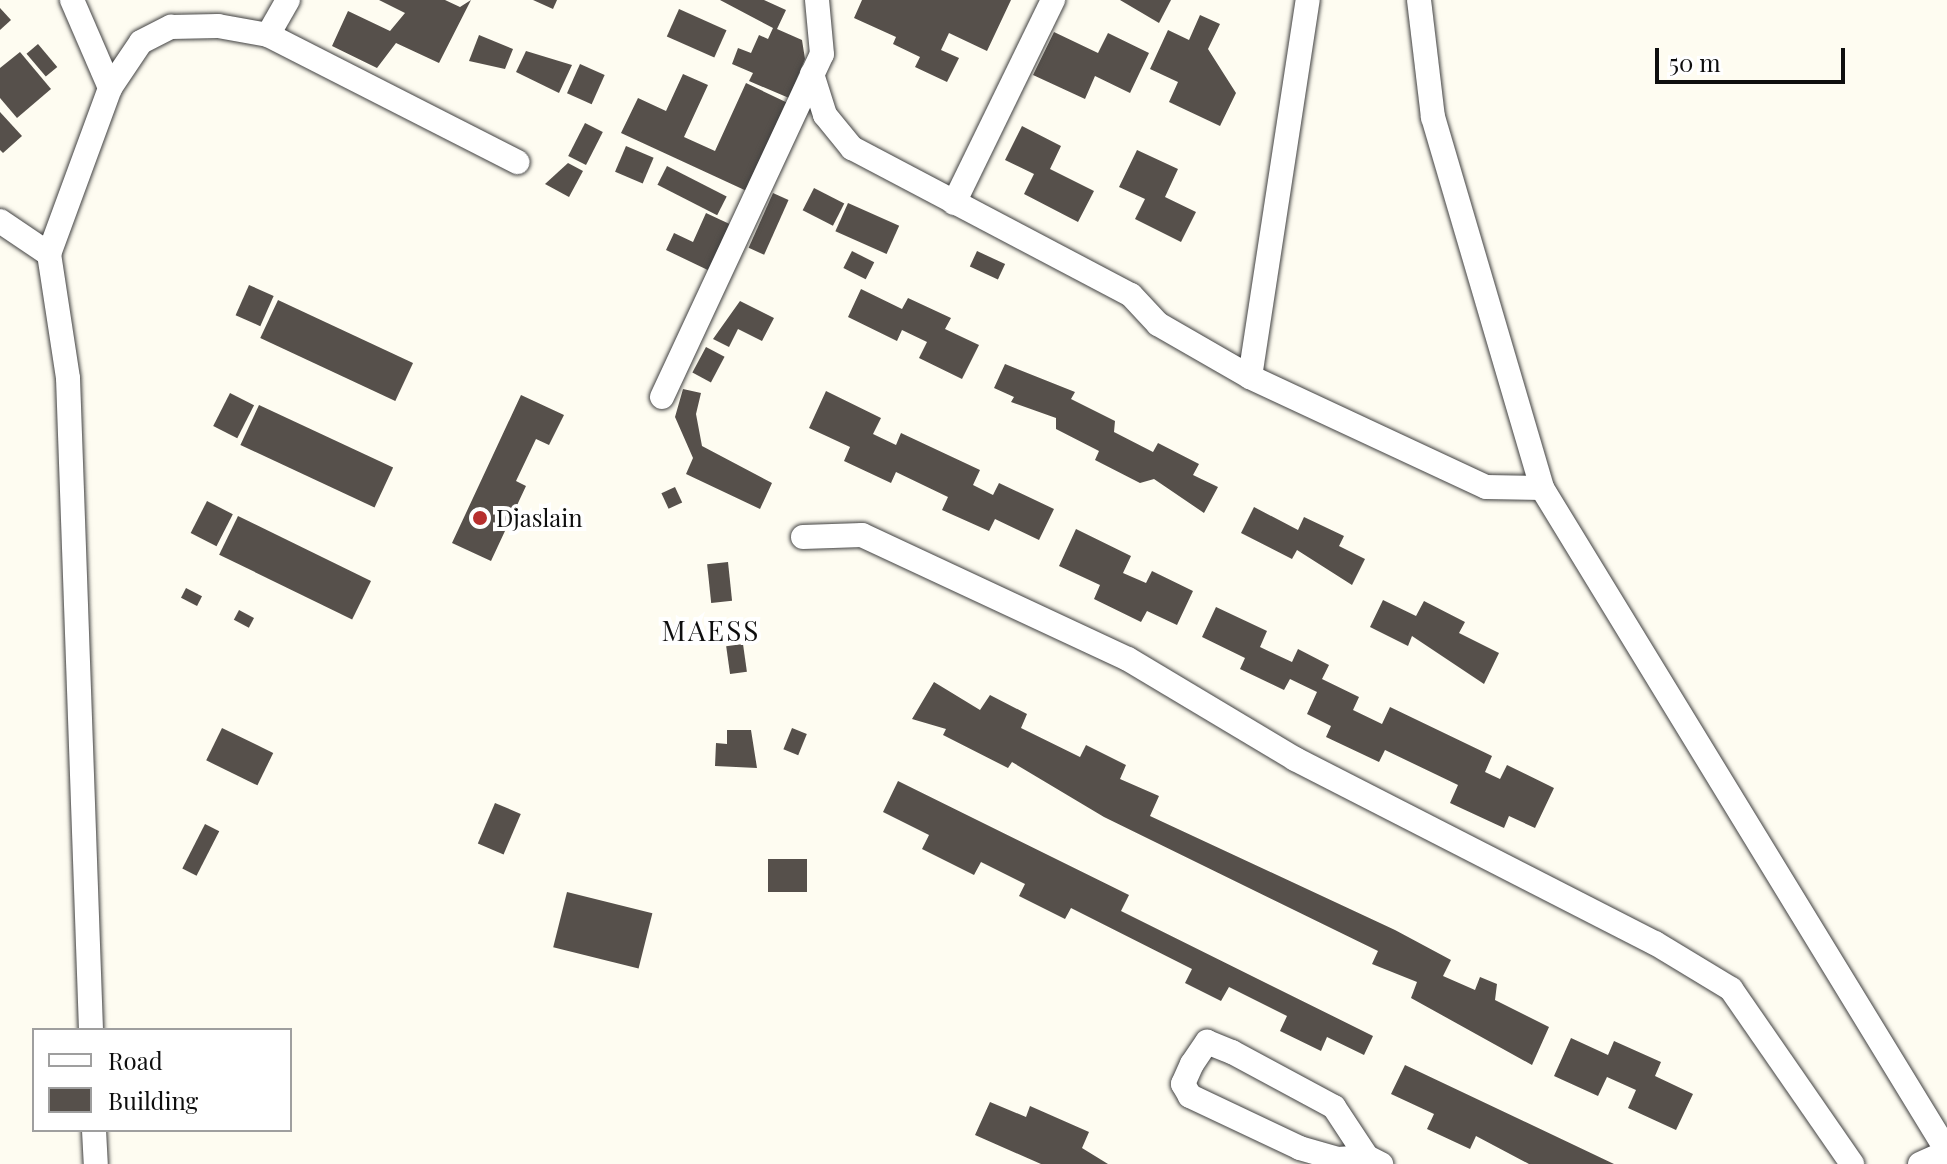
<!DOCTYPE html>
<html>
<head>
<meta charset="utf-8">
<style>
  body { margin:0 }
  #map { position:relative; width:1947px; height:1164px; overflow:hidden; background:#fefcf1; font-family:"Playfair Display",serif }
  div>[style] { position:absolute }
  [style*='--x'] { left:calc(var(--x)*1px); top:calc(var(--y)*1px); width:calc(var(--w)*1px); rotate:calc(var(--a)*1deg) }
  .building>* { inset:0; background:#56504b; transform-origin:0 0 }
  .roads { filter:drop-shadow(0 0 2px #414141) drop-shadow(0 0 2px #414141) }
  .minor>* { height:24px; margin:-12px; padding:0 12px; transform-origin:12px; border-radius:12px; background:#fff }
  .dots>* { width:22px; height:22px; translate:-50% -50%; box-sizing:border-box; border:4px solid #fff; border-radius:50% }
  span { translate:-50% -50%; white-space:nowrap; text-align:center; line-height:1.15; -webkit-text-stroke:8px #fff; paint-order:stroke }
  .poi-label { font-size:24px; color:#0e0e0e }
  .left { translate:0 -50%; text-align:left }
  .quarter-label { font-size:28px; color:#0e0e0e; letter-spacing:2px }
  .legend { position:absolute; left:32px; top:1028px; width:260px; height:104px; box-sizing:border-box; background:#fff; border:2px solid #9f9f9f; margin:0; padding:10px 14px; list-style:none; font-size:24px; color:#0e0e0e }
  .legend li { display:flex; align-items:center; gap:16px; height:40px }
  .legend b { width:40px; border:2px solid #9f9f9f }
  .scale { position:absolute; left:1655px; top:48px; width:190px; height:36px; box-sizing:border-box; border:4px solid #0e0e0e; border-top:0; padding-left:10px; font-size:24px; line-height:28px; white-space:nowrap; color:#0e0e0e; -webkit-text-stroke:6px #fff; paint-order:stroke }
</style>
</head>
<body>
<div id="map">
  <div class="building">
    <div style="clip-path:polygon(379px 0,445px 0,460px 7px,471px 0,439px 63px,396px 43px,377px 68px,332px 46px,348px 11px,390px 31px,405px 13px)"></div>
    <div style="clip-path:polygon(533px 0,557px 0,553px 9px)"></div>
    <div style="clip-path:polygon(720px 0,764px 0,786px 10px,777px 29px,802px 40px,805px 59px,789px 98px,749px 81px,753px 73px,732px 64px,738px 48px,751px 53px,759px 35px,768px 39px,773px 28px)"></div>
    <div style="clip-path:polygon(862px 0,1011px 0,987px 51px,949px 33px,941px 50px,959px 58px,947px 82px,915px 67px,920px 57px,893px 44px,896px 37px,854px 18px)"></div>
    <div style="clip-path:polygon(1120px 0,1171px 0,1159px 23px)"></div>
    <div style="clip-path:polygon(0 8px,11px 20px,0 30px)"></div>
    <div style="left:679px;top:9px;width:52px;height:30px;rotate:24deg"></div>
    <div style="clip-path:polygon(1200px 15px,1220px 24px,1208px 49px,1236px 93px,1220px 126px,1169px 102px,1178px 82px,1150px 69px,1168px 30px,1189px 40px)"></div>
    <div style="clip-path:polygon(1054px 32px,1098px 53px,1108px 33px,1149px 53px,1130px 93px,1095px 76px,1085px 99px,1033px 75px)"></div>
    <div style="clip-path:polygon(479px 35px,513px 49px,505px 69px,469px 61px)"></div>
    <div style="left:38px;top:44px;width:30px;height:15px;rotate:50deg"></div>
    <div style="clip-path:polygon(526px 51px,572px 65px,559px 93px,516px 72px)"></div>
    <div style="clip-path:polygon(20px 52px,51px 89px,17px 118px,0 98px,0 68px)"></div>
    <div style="left:580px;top:64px;width:27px;height:32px;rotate:24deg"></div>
    <div style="clip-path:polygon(683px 74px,708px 85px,684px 137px,715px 151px,746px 83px,792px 105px,751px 193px,621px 133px,638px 98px,666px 111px)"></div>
    <div style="clip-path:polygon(0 112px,22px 136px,3px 153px,0 150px)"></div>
    <div style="left:585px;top:123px;width:20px;height:37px;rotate:27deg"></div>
    <div style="clip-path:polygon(1022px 126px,1061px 146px,1050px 169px,1094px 191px,1078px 222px,1024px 194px,1034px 174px,1005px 160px)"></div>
    <div style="left:626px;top:146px;width:30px;height:28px;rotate:23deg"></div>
    <div style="clip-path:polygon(1137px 150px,1178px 169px,1165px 197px,1196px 212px,1181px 242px,1135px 219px,1145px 199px,1119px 187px)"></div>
    <div style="clip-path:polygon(568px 163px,583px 171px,569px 197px,545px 184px)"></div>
    <div style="left:667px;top:166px;width:67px;height:21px;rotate:27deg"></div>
    <div style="left:814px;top:188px;width:34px;height:25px;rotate:27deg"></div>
    <div style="left:773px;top:193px;width:17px;height:60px;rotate:24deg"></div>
    <div style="left:848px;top:203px;width:56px;height:31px;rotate:24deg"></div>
    <div style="clip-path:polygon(706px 213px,736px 227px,714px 273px,666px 250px,674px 233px,693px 242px)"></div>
    <div style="left:852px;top:251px;width:25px;height:19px;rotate:27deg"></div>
    <div style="left:977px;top:251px;width:31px;height:17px;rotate:25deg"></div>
    <div style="left:249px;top:285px;width:27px;height:33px;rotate:24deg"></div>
    <div style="clip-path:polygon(861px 289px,902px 309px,908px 298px,951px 318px,945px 329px,979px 345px,962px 379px,919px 358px,927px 342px,902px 330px,897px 341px,848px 317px)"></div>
    <div style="left:278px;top:300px;width:149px;height:42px;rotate:25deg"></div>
    <div style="clip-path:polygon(740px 301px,774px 318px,762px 341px,738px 329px,729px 347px,713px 339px)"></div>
    <div style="left:706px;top:347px;width:21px;height:29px;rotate:28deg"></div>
    <div style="clip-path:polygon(1005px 364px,1075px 392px,1071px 399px,1115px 421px,1114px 432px,1153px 452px,1158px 443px,1199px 464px,1193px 475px,1218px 487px,1204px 513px,1154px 479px,1140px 483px,1095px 460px,1099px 451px,1056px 429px,1056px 418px,1011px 402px,1014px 397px,994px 388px)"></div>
    <div style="clip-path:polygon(683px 389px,701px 393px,696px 414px,702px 446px,772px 483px,760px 509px,686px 474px,693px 458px,675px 417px)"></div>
    <div style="clip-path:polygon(826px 391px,881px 418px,873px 434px,896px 445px,901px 433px,980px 470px,973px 485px,993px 495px,999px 483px,1054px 509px,1039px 540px,995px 519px,989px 531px,942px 510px,948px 497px,896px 472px,891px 483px,844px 461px,850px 447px,809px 428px)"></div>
    <div style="left:230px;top:393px;width:27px;height:37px;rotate:27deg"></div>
    <div style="clip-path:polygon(521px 395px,564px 415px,549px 445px,536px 439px,516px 481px,526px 486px,491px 561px,452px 543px)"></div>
    <div style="left:259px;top:405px;width:148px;height:44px;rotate:25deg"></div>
    <div style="left:675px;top:487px;width:17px;height:15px;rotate:65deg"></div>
    <div style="left:207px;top:501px;width:29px;height:36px;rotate:27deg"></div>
    <div style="clip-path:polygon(1254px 507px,1298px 530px,1304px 517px,1344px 536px,1339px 546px,1365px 559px,1352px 585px,1297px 550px,1292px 559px,1241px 533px)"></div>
    <div style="left:238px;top:516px;width:148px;height:43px;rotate:26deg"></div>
    <div style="clip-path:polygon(1076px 529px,1131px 556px,1123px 573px,1146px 583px,1152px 571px,1193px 591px,1177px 625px,1147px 611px,1141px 622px,1094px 599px,1100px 585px,1059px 566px)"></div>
    <div style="left:728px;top:562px;width:39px;height:21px;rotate:84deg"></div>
    <div style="left:186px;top:588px;width:18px;height:11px;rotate:27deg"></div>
    <div style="clip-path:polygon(1383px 600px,1416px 616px,1424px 601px,1465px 622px,1459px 633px,1499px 653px,1484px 684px,1412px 636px,1408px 646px,1370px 627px)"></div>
    <div style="clip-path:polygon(1216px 607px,1267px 631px,1260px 647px,1292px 662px,1298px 649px,1329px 665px,1322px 679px,1359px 697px,1353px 710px,1382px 724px,1390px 707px,1492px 756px,1485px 772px,1500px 779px,1507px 765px,1554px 788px,1535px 828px,1509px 816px,1504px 828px,1450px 803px,1458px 785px,1385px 750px,1379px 762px,1326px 737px,1331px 726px,1307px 714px,1317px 692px,1290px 679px,1284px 690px,1240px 669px,1245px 658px,1202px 637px)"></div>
    <div style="left:239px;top:610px;width:17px;height:11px;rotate:28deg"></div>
    <div style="left:743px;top:644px;width:28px;height:17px;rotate:82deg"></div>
    <div style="clip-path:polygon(934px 682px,980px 710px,990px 695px,1027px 714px,1021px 728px,1080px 757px,1086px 745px,1126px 765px,1120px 779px,1159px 796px,1150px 816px,1395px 930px,1451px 960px,1443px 976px,1475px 990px,1480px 977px,1497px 984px,1495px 1000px,1549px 1027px,1532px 1065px,1411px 998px,1417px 982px,1372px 964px,1378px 951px,1104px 817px,1012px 762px,1008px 768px,943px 735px,946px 729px,912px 719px)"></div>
    <div style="left:222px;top:728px;width:57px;height:36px;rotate:26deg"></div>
    <div style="left:792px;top:728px;width:16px;height:23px;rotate:22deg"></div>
    <div style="clip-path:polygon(727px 730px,751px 730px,757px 768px,715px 766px,716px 743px,727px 744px)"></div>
    <div style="clip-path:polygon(898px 781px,1129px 895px,1121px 911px,1373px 1036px,1364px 1055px,1327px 1037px,1321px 1051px,1280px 1031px,1287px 1016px,1229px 987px,1221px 1001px,1185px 983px,1192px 969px,1071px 908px,1065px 919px,1019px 896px,1025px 884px,981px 862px,974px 875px,922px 849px,929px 835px,883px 812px)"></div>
    <div style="left:495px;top:803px;width:28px;height:44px;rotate:23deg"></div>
    <div style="left:205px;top:824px;width:16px;height:50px;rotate:27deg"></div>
    <div style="left:768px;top:859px;width:39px;height:33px"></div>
    <div style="left:567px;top:892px;width:88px;height:57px;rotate:14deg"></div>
    <div style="clip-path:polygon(1571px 1038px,1608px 1055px,1614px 1041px,1661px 1062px,1655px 1076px,1693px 1094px,1676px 1130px,1628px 1108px,1636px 1090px,1607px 1077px,1598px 1096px,1554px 1076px)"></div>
    <div style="clip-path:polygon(1405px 1065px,1614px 1164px,1529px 1164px,1476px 1136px,1470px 1149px,1427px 1129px,1434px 1114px,1391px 1094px)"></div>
    <div style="clip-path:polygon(990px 1102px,1026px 1117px,1030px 1106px,1089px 1132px,1082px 1148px,1108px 1164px,1041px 1164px,975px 1135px)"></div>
  </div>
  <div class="roads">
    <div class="minor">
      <div style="--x:72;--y:0;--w:96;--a:66.6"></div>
      <div style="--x:1419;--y:0;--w:118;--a:83.2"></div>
      <div style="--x:1433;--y:117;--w:387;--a:73.6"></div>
      <div style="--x:1542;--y:488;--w:777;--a:58.58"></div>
      <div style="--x:268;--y:35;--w:40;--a:-60.3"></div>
      <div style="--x:812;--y:74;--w:43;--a:72.4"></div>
      <div style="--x:825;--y:115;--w:43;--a:50.7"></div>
      <div style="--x:852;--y:148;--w:315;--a:27.8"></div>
      <div style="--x:1131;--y:295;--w:40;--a:47"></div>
      <div style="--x:1158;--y:324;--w:106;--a:29.9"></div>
      <div style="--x:1250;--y:377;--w:260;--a:25"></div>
      <div style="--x:1486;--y:487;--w:56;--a:1"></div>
      <div style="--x:954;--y:203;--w:226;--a:-64"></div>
      <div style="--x:0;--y:221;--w:59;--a:34"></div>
      <div style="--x:1250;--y:377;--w:381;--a:-81.3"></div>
      <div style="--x:662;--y:397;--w:378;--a:-65"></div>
      <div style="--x:822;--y:54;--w:54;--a:-95.3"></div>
      <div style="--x:803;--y:537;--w:59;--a:-1.9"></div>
      <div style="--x:862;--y:535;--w:293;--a:25"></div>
      <div style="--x:1128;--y:659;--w:195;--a:30.9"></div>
      <div style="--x:1295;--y:759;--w:404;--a:27.1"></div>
      <div style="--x:1655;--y:943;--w:89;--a:31.2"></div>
      <div style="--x:1731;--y:989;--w:213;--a:55.3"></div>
      <div style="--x:91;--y:1030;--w:652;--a:-92.02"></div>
      <div style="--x:68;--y:378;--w:125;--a:-98.7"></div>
      <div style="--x:49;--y:254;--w:177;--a:-69.8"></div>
      <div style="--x:110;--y:88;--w:55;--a:-56"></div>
      <div style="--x:141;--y:42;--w:34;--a:-27"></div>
      <div style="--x:171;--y:27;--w:47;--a:-1.2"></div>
      <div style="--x:218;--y:26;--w:51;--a:10.2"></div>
      <div style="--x:268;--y:35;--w:280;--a:27"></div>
      <div style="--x:94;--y:1130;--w:34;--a:87"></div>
      <div style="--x:1367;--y:1157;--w:29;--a:176"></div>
      <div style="--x:1338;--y:1159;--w:40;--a:-164"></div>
      <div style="--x:1300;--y:1148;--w:122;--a:-154.7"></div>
      <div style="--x:1190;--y:1096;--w:14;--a:-120"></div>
      <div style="--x:1183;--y:1084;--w:22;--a:-66"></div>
      <div style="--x:1192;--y:1064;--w:27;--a:-56"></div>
      <div style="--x:1207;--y:1042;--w:27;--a:22"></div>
      <div style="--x:1232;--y:1052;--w:116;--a:28.3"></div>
      <div style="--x:1334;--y:1107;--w:60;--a:56.6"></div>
      <div style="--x:1367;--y:1157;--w:16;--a:27"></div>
      <div style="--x:1920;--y:1164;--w:30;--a:-24"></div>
    </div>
  </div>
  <div class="dots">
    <div style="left:480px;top:518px;background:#b72f2e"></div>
  </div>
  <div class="poi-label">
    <span class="left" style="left:496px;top:518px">Djaslain</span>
  </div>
  <div class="quarter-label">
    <span style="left:711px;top:630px">MAESS</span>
  </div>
  <ul class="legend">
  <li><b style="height:10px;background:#fff"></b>Road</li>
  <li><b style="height:22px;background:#56504b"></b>Building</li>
  </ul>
  <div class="scale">50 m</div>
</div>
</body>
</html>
